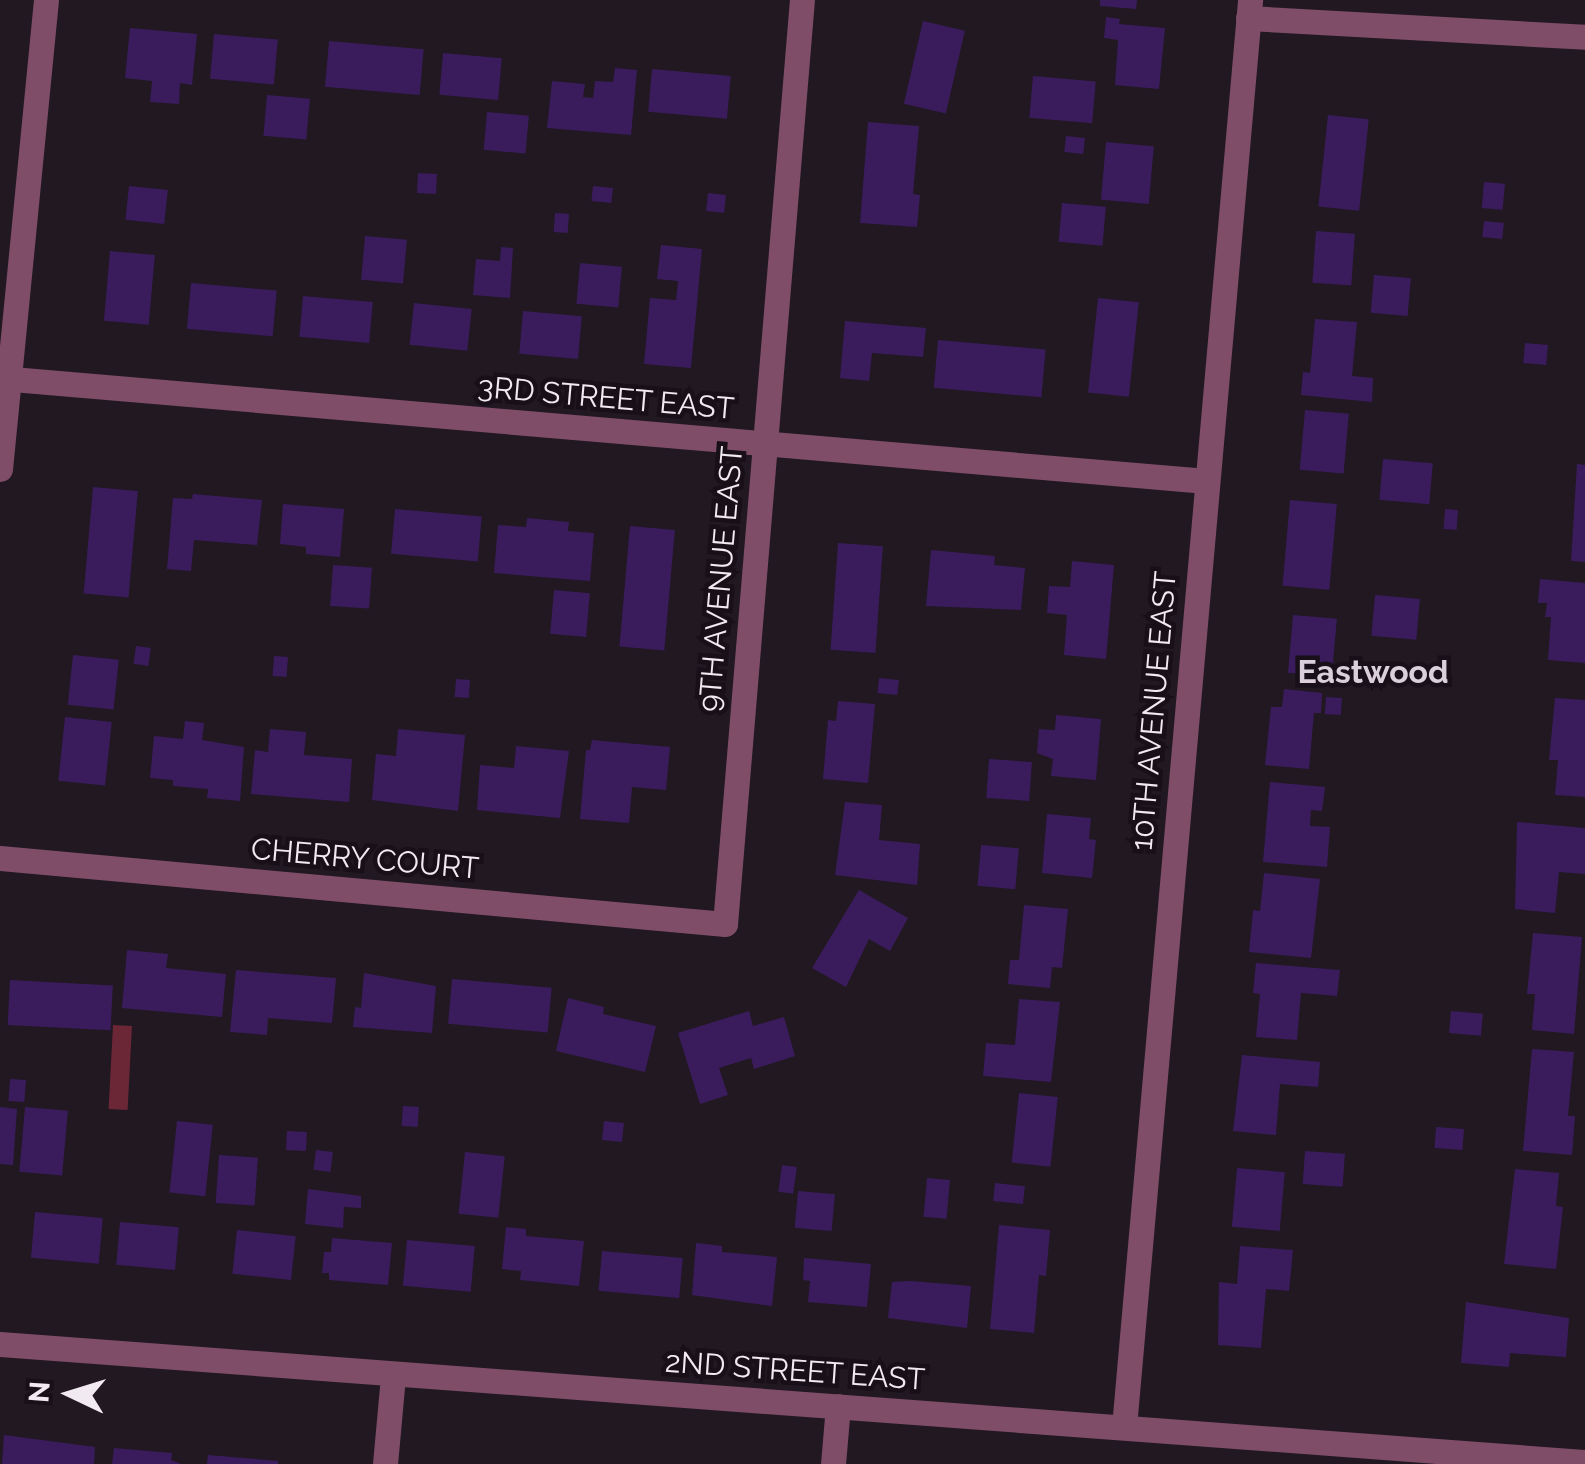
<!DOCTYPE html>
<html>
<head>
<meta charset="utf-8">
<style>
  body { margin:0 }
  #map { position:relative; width:1585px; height:1464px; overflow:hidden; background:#211822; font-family:Raleway,sans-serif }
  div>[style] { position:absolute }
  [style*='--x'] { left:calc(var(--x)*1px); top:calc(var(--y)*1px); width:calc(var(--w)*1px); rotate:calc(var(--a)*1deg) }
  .green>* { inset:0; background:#6b2736; transform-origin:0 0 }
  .building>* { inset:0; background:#3a1c5c; transform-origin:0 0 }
  .minor>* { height:25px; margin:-12.5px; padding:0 12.5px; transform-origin:12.5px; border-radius:12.5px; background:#7f4d68 }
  span { translate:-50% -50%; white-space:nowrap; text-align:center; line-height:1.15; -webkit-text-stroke:9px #180f18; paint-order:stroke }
  .street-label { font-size:30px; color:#f1ebf1 }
  .neighbourhood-label { font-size:32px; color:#dccfdc; font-weight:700 }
  .north { position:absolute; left:20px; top:1344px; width:100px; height:100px; -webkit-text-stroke:8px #180f18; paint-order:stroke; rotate:274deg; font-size:28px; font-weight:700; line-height:40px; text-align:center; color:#f1ebf1 }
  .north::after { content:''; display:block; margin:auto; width:35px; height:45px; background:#f1ebf1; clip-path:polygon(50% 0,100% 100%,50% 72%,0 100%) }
</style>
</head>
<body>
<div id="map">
  <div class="green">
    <div style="left:113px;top:1025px;width:19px;height:84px;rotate:3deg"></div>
  </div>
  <div class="building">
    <div style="clip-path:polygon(1100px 0,1137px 0,1136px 9px,1100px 6px)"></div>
    <div style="clip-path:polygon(1106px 17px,1120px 19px,1119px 24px,1165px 28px,1159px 89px,1115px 85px,1118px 40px,1104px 38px)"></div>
    <div style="left:923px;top:21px;width:43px;height:85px;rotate:13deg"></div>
    <div style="clip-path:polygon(130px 28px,197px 34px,192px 85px,180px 83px,179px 104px,150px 102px,152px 81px,125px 78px)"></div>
    <div style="left:214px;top:34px;width:64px;height:45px;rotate:5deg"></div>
    <div style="left:329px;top:41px;width:95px;height:46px;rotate:5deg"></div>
    <div style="left:443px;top:53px;width:59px;height:42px;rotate:5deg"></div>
    <div style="clip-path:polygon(615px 68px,637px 70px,631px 135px,547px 128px,552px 81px,585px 84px,583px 97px,593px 98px,595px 81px,613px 82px)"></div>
    <div style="left:652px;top:69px;width:79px;height:43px;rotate:5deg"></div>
    <div style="left:1033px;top:76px;width:63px;height:42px;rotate:5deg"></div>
    <div style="left:267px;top:95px;width:43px;height:41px;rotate:5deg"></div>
    <div style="left:487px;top:112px;width:42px;height:38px;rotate:5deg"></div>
    <div style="left:1328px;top:115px;width:41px;height:92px;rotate:6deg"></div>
    <div style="clip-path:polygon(868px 122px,919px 126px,913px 194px,920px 195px,917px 227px,860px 223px)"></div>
    <div style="left:1066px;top:136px;width:19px;height:16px;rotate:6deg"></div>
    <div style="left:1106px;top:142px;width:48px;height:58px;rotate:5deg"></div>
    <div style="left:418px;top:173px;width:19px;height:20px;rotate:3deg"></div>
    <div style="left:1484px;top:182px;width:21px;height:26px;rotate:5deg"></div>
    <div style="left:129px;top:186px;width:39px;height:34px;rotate:6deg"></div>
    <div style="left:593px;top:186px;width:20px;height:15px;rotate:6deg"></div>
    <div style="left:708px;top:193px;width:18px;height:18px;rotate:6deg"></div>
    <div style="left:1062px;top:203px;width:44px;height:39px;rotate:5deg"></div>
    <div style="left:555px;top:213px;width:14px;height:19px;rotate:4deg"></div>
    <div style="left:1484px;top:221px;width:20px;height:16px;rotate:6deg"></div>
    <div style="left:1316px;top:231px;width:39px;height:52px;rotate:4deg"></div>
    <div style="left:365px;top:236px;width:42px;height:44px;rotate:5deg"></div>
    <div style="clip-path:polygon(661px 245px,702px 249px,691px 368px,644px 364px,650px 298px,676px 300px,678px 281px,657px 279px)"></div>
    <div style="clip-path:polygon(501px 247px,513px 248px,510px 298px,473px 295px,476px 259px,500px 261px)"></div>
    <div style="left:110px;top:251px;width:45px;height:70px;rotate:5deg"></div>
    <div style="left:580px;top:263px;width:42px;height:41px;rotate:5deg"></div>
    <div style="left:1374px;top:275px;width:37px;height:38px;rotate:5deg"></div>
    <div style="left:191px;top:283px;width:86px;height:46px;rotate:5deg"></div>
    <div style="left:303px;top:296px;width:70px;height:41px;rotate:5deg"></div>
    <div style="left:1098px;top:298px;width:41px;height:95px;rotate:6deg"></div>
    <div style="left:414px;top:303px;width:58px;height:42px;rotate:6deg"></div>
    <div style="left:523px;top:311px;width:59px;height:43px;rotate:5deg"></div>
    <div style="clip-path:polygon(1315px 319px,1357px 322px,1352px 376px,1373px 378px,1372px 402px,1301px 395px,1303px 372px,1310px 373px)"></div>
    <div style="clip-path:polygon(845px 321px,926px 328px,923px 357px,872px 353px,869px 381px,840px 378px)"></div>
    <div style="left:938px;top:340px;width:108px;height:48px;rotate:5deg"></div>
    <div style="left:1525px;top:343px;width:23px;height:20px;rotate:5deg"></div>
    <div style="left:1305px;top:410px;width:44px;height:60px;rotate:5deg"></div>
    <div style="left:1383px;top:459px;width:50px;height:41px;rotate:5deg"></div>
    <div style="clip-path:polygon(1577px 464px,1585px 465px,1585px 562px,1571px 561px)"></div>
    <div style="left:93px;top:487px;width:45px;height:107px;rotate:5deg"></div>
    <div style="clip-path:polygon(193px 494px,262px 500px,257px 545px,194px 540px,191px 571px,167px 569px,173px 498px,192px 499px)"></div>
    <div style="left:1290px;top:500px;width:47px;height:86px;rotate:5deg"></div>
    <div style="clip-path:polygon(283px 504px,344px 509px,340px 557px,306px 554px,306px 547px,280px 544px)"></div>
    <div style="left:395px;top:509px;width:87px;height:45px;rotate:5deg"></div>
    <div style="left:1445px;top:509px;width:13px;height:20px;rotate:4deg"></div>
    <div style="clip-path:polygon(527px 518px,569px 522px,568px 531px,594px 533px,590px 581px,494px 573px,498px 525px,526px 527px)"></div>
    <div style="left:630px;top:526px;width:45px;height:121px;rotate:5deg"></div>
    <div style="left:838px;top:543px;width:45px;height:107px;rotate:4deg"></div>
    <div style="clip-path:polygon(931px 550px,995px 556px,994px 565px,1025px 568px,1021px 610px,926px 606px)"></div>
    <div style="clip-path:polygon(1072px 561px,1114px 565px,1106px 659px,1064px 655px,1067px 615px,1047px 613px,1049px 586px,1070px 587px)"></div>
    <div style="left:333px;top:565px;width:39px;height:41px;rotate:4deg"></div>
    <div style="clip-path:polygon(1540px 579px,1585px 583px,1585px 663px,1548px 660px,1551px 617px,1545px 617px,1547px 603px,1538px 603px)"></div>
    <div style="left:554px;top:590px;width:36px;height:44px;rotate:5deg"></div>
    <div style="left:1375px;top:595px;width:45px;height:41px;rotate:5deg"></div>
    <div style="left:1293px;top:615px;width:44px;height:58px;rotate:5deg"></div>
    <div style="left:136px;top:646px;width:15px;height:18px;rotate:8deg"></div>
    <div style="left:73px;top:655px;width:46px;height:50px;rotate:6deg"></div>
    <div style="left:274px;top:656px;width:14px;height:20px;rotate:4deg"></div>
    <div style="left:879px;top:678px;width:20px;height:15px;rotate:6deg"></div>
    <div style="left:456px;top:679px;width:14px;height:18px;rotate:4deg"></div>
    <div style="clip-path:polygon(1284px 689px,1322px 693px,1321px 713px,1314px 713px,1309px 769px,1265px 765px,1271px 707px,1282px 707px)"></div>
    <div style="left:1326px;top:697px;width:16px;height:17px;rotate:4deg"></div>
    <div style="clip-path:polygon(1555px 698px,1585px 700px,1585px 797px,1555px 795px,1558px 760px,1549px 760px)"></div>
    <div style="clip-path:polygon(838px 701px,875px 704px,868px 783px,823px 779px,828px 720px,836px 721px)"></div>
    <div style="clip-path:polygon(1056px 715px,1101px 719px,1096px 780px,1051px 776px,1053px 759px,1037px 753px,1039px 729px,1055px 730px)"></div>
    <div style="left:65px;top:717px;width:47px;height:64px;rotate:6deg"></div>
    <div style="clip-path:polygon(185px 721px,204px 723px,202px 740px,244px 747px,240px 801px,207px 798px,208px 789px,173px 786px,173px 780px,150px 778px,154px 736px,183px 739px)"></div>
    <div style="clip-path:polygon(270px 729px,306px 732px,304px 755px,352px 759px,349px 802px,251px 794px,255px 750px,268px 752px)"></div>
    <div style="clip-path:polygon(398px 729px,465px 735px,458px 811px,372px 800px,376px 754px,396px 756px)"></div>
    <div style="clip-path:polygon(592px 740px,670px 747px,666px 790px,632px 787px,629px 823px,580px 819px,586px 750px,590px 750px)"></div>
    <div style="clip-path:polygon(516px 746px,569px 751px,560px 818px,477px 810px,480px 765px,514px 768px)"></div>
    <div style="left:989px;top:759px;width:43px;height:39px;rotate:4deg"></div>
    <div style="clip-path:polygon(1270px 782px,1325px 787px,1322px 811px,1311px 810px,1310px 826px,1330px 827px,1327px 867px,1263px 862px)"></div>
    <div style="clip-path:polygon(845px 802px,882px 805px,879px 840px,920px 844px,917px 885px,835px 875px)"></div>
    <div style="clip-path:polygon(1047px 814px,1091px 818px,1089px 839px,1096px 840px,1092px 878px,1042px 873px)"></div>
    <div style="clip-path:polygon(1517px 822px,1585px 828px,1585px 874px,1559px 872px,1555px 913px,1515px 909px)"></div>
    <div style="left:981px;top:845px;width:38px;height:41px;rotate:5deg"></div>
    <div style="clip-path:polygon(1264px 873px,1320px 879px,1311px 958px,1249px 952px,1253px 910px,1260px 911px)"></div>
    <div style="clip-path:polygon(859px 890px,908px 918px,890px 951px,869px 939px,846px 987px,812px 968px)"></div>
    <div style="clip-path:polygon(1024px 905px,1068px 909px,1062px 968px,1052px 967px,1050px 988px,1008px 984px,1010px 960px,1019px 960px)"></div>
    <div style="clip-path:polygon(1533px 933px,1582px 937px,1574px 1034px,1532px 1030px,1535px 994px,1527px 994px)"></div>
    <div style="clip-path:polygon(127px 950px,168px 954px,166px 968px,226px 974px,222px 1017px,122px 1008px)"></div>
    <div style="clip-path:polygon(1256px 963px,1340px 970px,1337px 996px,1301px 993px,1297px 1040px,1256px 1037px,1260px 994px,1253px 993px)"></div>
    <div style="clip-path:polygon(236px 970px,336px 978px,332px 1023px,268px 1018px,267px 1035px,230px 1032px)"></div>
    <div style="clip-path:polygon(364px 973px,436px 986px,432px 1033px,353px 1027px,355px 1007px,361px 1008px)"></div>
    <div style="left:452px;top:979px;width:100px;height:45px;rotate:5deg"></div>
    <div style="left:10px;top:980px;width:103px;height:45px;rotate:3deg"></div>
    <div style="clip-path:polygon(568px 998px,604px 1007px,603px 1014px,656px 1026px,645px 1072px,556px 1051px)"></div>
    <div style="clip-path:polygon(1019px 999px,1060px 1002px,1051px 1082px,983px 1076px,986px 1043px,1015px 1045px)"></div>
    <div style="clip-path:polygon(749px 1011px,753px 1026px,784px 1017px,795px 1056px,754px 1069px,751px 1058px,719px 1068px,728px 1095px,700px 1104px,678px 1033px)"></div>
    <div style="left:1451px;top:1011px;width:32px;height:22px;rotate:5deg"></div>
    <div style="clip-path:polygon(1532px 1049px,1574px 1052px,1568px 1116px,1575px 1116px,1572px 1155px,1523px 1151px)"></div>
    <div style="clip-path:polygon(1242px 1055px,1320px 1062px,1318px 1087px,1280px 1084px,1276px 1135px,1233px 1131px)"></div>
    <div style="left:10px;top:1079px;width:16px;height:22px;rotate:4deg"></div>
    <div style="left:1019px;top:1093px;width:39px;height:70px;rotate:6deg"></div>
    <div style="left:403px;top:1106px;width:16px;height:20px;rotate:4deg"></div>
    <div style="clip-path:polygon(0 1107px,17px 1109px,13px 1165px,0 1164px)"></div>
    <div style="left:25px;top:1107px;width:43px;height:65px;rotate:5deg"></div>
    <div style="left:177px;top:1121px;width:36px;height:72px;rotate:6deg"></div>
    <div style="left:604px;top:1121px;width:20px;height:19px;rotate:6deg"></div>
    <div style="left:1436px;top:1127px;width:28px;height:21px;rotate:4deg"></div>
    <div style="left:287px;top:1131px;width:20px;height:19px;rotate:3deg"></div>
    <div style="left:316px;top:1150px;width:17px;height:20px;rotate:7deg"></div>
    <div style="left:1305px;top:1151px;width:40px;height:33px;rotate:4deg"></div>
    <div style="left:465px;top:1152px;width:40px;height:62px;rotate:6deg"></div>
    <div style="left:219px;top:1155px;width:39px;height:48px;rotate:4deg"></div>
    <div style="left:782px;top:1165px;width:15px;height:27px;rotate:8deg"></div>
    <div style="left:1237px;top:1168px;width:48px;height:59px;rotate:5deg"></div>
    <div style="clip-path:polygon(1515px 1169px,1559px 1173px,1556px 1206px,1563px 1207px,1556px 1269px,1504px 1264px)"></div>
    <div style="left:927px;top:1178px;width:23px;height:39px;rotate:5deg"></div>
    <div style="left:995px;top:1183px;width:30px;height:18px;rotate:6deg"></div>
    <div style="clip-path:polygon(308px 1189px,361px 1196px,361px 1208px,344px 1207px,343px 1228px,305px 1224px)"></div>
    <div style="left:798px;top:1191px;width:37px;height:37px;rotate:5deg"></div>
    <div style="left:35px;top:1212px;width:68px;height:46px;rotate:5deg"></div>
    <div style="left:120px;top:1222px;width:59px;height:43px;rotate:5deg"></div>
    <div style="clip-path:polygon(999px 1225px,1050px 1230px,1046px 1276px,1039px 1275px,1034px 1333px,990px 1329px)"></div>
    <div style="clip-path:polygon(506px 1227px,526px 1229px,526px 1236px,584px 1241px,579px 1286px,520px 1280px,521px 1271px,502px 1269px)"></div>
    <div style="left:237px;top:1230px;width:59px;height:44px;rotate:6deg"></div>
    <div style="clip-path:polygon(332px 1238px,392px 1243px,388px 1285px,329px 1280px,329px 1273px,322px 1273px,324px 1252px,331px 1252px)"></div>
    <div style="left:407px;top:1240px;width:68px;height:46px;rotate:5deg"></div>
    <div style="clip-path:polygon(696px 1243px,722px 1246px,722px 1252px,777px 1257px,772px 1306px,692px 1295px)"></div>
    <div style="clip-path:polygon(1240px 1246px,1293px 1250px,1289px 1291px,1266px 1289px,1261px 1348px,1218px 1345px,1219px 1282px,1237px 1284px)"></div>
    <div style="left:602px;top:1251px;width:81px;height:40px;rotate:5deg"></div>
    <div style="clip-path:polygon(804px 1258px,871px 1264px,867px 1307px,808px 1302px,810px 1281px,803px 1280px)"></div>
    <div style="clip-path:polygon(911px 1281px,971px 1286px,967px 1328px,888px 1318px,892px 1282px)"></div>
    <div style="clip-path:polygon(1466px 1302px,1569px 1318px,1566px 1357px,1510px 1353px,1509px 1367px,1461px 1363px)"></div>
    <div style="clip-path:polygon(4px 1435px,95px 1447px,94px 1464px,2px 1464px)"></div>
    <div style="clip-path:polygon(114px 1448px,172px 1453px,171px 1460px,181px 1464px,112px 1464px)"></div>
    <div style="clip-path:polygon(208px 1455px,278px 1461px,278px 1464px,207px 1464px)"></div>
  </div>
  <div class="minor">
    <div style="--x:1248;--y:18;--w:338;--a:3.2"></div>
    <div style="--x:0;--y:378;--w:1211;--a:4.88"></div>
    <div style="--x:0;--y:469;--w:471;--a:-84.4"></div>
    <div style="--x:0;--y:858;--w:728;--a:5.2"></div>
    <div style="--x:725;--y:924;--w:927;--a:-85.24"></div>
    <div style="--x:0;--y:1344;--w:1589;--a:4.26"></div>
    <div style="--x:1124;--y:1427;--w:1433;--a:-84.95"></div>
    <div style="--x:385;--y:1464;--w:88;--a:-84.8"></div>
    <div style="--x:833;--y:1464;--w:58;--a:-85.1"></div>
  </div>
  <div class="street-label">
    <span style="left:606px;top:398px;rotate:5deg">3RD STREET EAST</span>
    <span style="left:721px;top:579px;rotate:-85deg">9TH AVENUE EAST</span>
    <span style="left:1154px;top:711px;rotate:-85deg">10TH AVENUE EAST</span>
    <span style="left:365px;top:859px;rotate:5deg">CHERRY COURT</span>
    <span style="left:795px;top:1371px;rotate:4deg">2ND STREET EAST</span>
  </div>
  <div class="neighbourhood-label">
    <span style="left:1373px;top:672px">Eastwood</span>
  </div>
  <div class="north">N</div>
</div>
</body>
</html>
